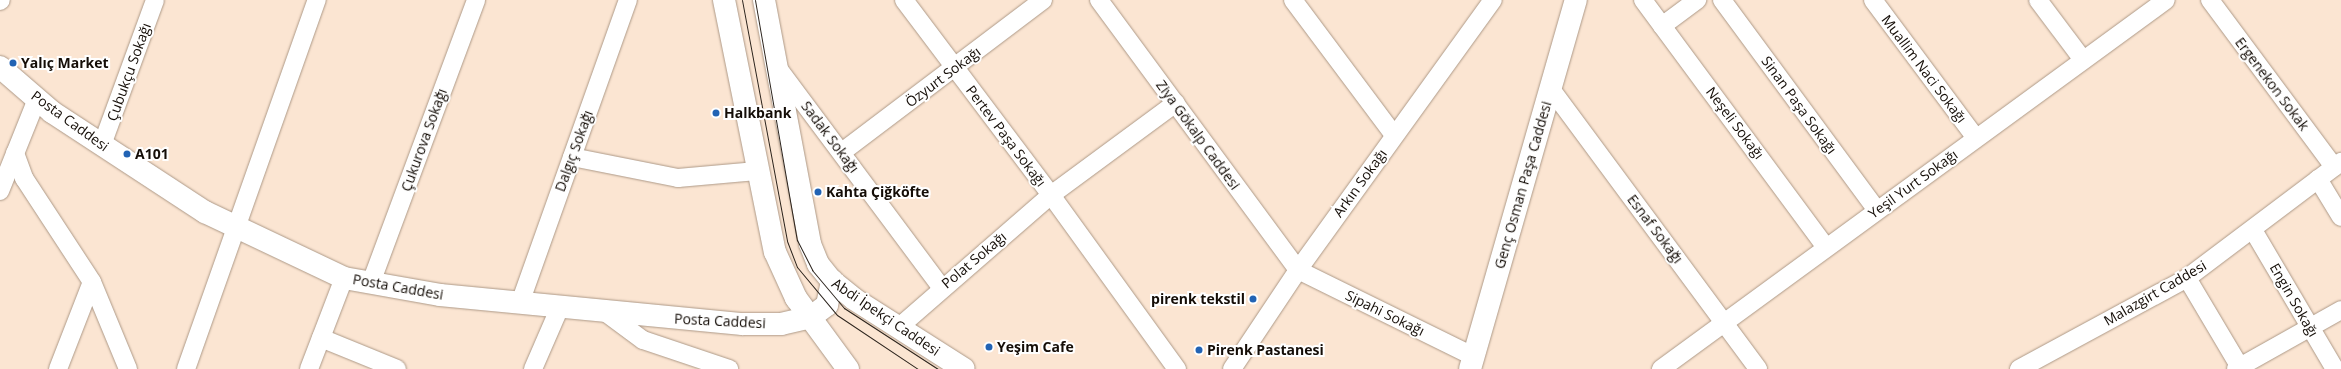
<!DOCTYPE html>
<html>
<head>
<meta charset="utf-8">
<style>
  body { margin:0 }
  #map { position:relative; width:2341px; height:369px; overflow:hidden; background:#fbe5d2; font-family:"Open Sans",sans-serif }
  div>[style] { position:absolute }
  [style*='--x'] { left:calc(var(--x)*1px); top:calc(var(--y)*1px); width:calc(var(--w)*1px); rotate:calc(var(--a)*1deg) }
  .roads { filter:drop-shadow(0 0 1px #ad9987) drop-shadow(0 0 1px #ad9987) }
  .minor>* { height:18px; margin:-9px; padding:0 9px; transform-origin:9px; border-radius:9px; background:#fff }
  .tertiary>* { height:22px; margin:-11px; padding:0 11px; transform-origin:11px; border-radius:11px; background:#fff }
  .secondary>* { height:22px; margin:-11px; padding:0 11px; transform-origin:11px; border-radius:11px; background:#fff }
  .tram>* { height:1px; margin:-0.5px; padding:0 0.5px; transform-origin:0.5px; border-radius:0.5px; background:#2b231c }
  .dots>* { width:11px; height:11px; translate:-50% -50%; box-sizing:border-box; border:2px solid #fff; border-radius:50% }
  span { translate:-50% -50%; white-space:nowrap; text-align:center; line-height:1.15; -webkit-text-stroke:4px #fff; paint-order:stroke }
  .poi-label { font-size:14px; color:#140d07; font-weight:700 }
  .left { translate:0 -50%; text-align:left }
  .right { translate:-100% -50%; text-align:right }
  .street-label { font-size:14px; color:#140d07 }
</style>
</head>
<body>
<div id="map">
  <div class="roads">
    <div class="minor">
      <div style="--x:904;--y:0;--w:244;--a:53"></div>
      <div style="--x:1051;--y:195;--w:215;--a:54.1"></div>
      <div style="--x:1099;--y:0;--w:335;--a:53.6"></div>
      <div style="--x:1298;--y:270;--w:195;--a:26.2"></div>
      <div style="--x:1293;--y:0;--w:169;--a:53.2"></div>
      <div style="--x:1643;--y:0;--w:307;--a:53.5"></div>
      <div style="--x:1722;--y:0;--w:261;--a:53.6"></div>
      <div style="--x:1873;--y:0;--w:172;--a:53.3"></div>
      <div style="--x:2038;--y:0;--w:75;--a:53.1"></div>
      <div style="--x:2210;--y:0;--w:208;--a:53.4"></div>
      <div style="--x:0;--y:1;--w:1;--a:-45"></div>
      <div style="--x:1662;--y:26;--w:44;--a:-36.6"></div>
      <div style="--x:777;--y:67;--w:274;--a:53.3"></div>
      <div style="--x:1551;--y:89;--w:348;--a:53.5"></div>
      <div style="--x:102;--y:145;--w:154;--a:-69.9"></div>
      <div style="--x:842;--y:152;--w:252;--a:-37.1"></div>
      <div style="--x:15;--y:153;--w:27;--a:70"></div>
      <div style="--x:24;--y:178;--w:124;--a:56.8"></div>
      <div style="--x:92;--y:282;--w:94;--a:67.5"></div>
      <div style="--x:572;--y:157;--w:108;--a:11.2"></div>
      <div style="--x:678;--y:178;--w:79;--a:-5.1"></div>
      <div style="--x:2318;--y:179;--w:44;--a:58.8"></div>
      <div style="--x:0;--y:191;--w:99;--a:-68.1"></div>
      <div style="--x:2253;--y:230;--w:161;--a:59.5"></div>
      <div style="--x:2187;--y:278;--w:106;--a:59.3"></div>
      <div style="--x:372;--y:280;--w:299;--a:-69.6"></div>
      <div style="--x:520;--y:303;--w:322;--a:-70.4"></div>
      <div style="--x:605;--y:312;--w:47;--a:36.4"></div>
      <div style="--x:643;--y:340;--w:91;--a:18.6"></div>
      <div style="--x:898;--y:328;--w:203;--a:-41"></div>
      <div style="--x:1051;--y:195;--w:155;--a:-36.4"></div>
      <div style="--x:321;--y:338;--w:82;--a:22.2"></div>
      <div style="--x:58;--y:369;--w:93;--a:-68.7"></div>
      <div style="--x:186;--y:369;--w:392;--a:-70.5"></div>
      <div style="--x:309;--y:369;--w:97;--a:-69"></div>
      <div style="--x:533;--y:369;--w:68;--a:-66.5"></div>
      <div style="--x:1232;--y:369;--w:119;--a:-56.3"></div>
      <div style="--x:1298;--y:270;--w:333;--a:-54.2"></div>
      <div style="--x:1661;--y:369;--w:625;--a:-36.16"></div>
      <div style="--x:2019;--y:369;--w:191;--a:-28.4"></div>
      <div style="--x:2187;--y:278;--w:193;--a:-37"></div>
      <div style="--x:2236;--y:369;--w:120;--a:-29.3"></div>
    </div>
    <div class="tertiary">
      <div style="--x:1470;--y:369;--w:384;--a:-74"></div>
    </div>
    <div class="secondary">
      <div style="--x:724;--y:0;--w:257;--a:78.6"></div>
      <div style="--x:775;--y:252;--w:51;--a:65.5"></div>
      <div style="--x:796;--y:298;--w:88;--a:53.8"></div>
      <div style="--x:764;--y:0;--w:248;--a:79.3"></div>
      <div style="--x:810;--y:244;--w:22;--a:68"></div>
      <div style="--x:818;--y:264;--w:22;--a:51"></div>
      <div style="--x:832;--y:281;--w:28;--a:39"></div>
      <div style="--x:854;--y:299;--w:130;--a:32.5"></div>
      <div style="--x:0;--y:67;--w:69;--a:40.9"></div>
      <div style="--x:52;--y:112;--w:183;--a:33.2"></div>
      <div style="--x:205;--y:212;--w:154;--a:25.4"></div>
      <div style="--x:344;--y:278;--w:97;--a:10"></div>
      <div style="--x:440;--y:295;--w:304;--a:5.5"></div>
      <div style="--x:743;--y:324;--w:38;--a:0"></div>
      <div style="--x:781;--y:324;--w:31;--a:-13"></div>
      <div style="--x:811;--y:317;--w:20;--a:-37"></div>
      <div style="--x:827;--y:305;--w:25;--a:-78"></div>
    </div>
  </div>
  <div class="tram">
    <div style="--x:742;--y:0;--w:245;--a:79.4"></div>
    <div style="--x:787;--y:241;--w:28;--a:69"></div>
    <div style="--x:797;--y:267;--w:62;--a:50.2"></div>
    <div style="--x:837;--y:315;--w:97;--a:33.7"></div>
    <div style="--x:755;--y:0;--w:244;--a:80.1"></div>
    <div style="--x:797;--y:240;--w:34;--a:63"></div>
    <div style="--x:812;--y:270;--w:50;--a:49.9"></div>
    <div style="--x:844;--y:308;--w:112;--a:33"></div>
  </div>
  <div class="dots">
    <div style="left:13px;top:63px;background:#2263b4"></div>
    <div style="left:716px;top:113px;background:#2263b4"></div>
    <div style="left:127px;top:154px;background:#2263b4"></div>
    <div style="left:818px;top:192px;background:#2263b4"></div>
    <div style="left:1253px;top:299px;background:#2263b4"></div>
    <div style="left:989px;top:347px;background:#2263b4"></div>
    <div style="left:1199px;top:350px;background:#2263b4"></div>
  </div>
  <div class="poi-label">
    <span class="left" style="left:21px;top:63px">Yalıç Market</span>
    <span class="left" style="left:724px;top:113px">Halkbank</span>
    <span class="left" style="left:135px;top:154px">A101</span>
    <span class="left" style="left:826px;top:192px">Kahta Çiğköfte</span>
    <span class="right" style="left:1245px;top:299px">pirenk tekstil</span>
    <span class="left" style="left:997px;top:347px">Yeşim Cafe</span>
    <span class="left" style="left:1207px;top:350px">Pirenk Pastanesi</span>
  </div>
  <div class="street-label">
    <span style="left:1924px;top:69px;rotate:53deg">Muallim Naci Sokağı</span>
    <span style="left:129px;top:72px;rotate:-70deg">Çubukçu Sokağı</span>
    <span style="left:943px;top:77px;rotate:-37deg">Özyurt Sokağı</span>
    <span style="left:2272px;top:84px;rotate:53deg">Ergenekon Sokak</span>
    <span style="left:1799px;top:105px;rotate:54deg">Sinan Paşa Sokağı</span>
    <span style="left:70px;top:121px;rotate:36deg">Posta Caddesi</span>
    <span style="left:1735px;top:123px;rotate:53deg">Neşeli Sokağı</span>
    <span style="left:1198px;top:135px;rotate:54deg">Ziya Gökalp Caddesi</span>
    <span style="left:1006px;top:136px;rotate:53deg">Pertev Paşa Sokağı</span>
    <span style="left:830px;top:137px;rotate:53deg">Sadak Sokağı</span>
    <span style="left:424px;top:140px;rotate:-70deg">Çukurova Sokağı</span>
    <span style="left:574px;top:151px;rotate:-70deg">Dalgıç Sokağı</span>
    <span style="left:1360px;top:183px;rotate:-54deg">Arkın Sokağı</span>
    <span style="left:1913px;top:184px;rotate:-36deg">Yeşil Yurt Sokağı</span>
    <span style="left:1523px;top:185px;rotate:-74deg">Genç Osman Paşa Caddesi</span>
    <span style="left:1655px;top:229px;rotate:53deg">Esnaf Sokağı</span>
    <span style="left:974px;top:260px;rotate:-40deg">Polat Sokağı</span>
    <span style="left:398px;top:287px;rotate:10deg">Posta Caddesi</span>
    <span style="left:2155px;top:293px;rotate:-30deg">Malazgirt Caddesi</span>
    <span style="left:2294px;top:300px;rotate:60deg">Engin Sokağı</span>
    <span style="left:1385px;top:313px;rotate:26deg">Sipahi Sokağı</span>
    <span style="left:886px;top:317px;rotate:34deg">Abdi İpekçi Caddesi</span>
    <span style="left:720px;top:321px;rotate:3deg">Posta Caddesi</span>
  </div>
</div>
</body>
</html>
